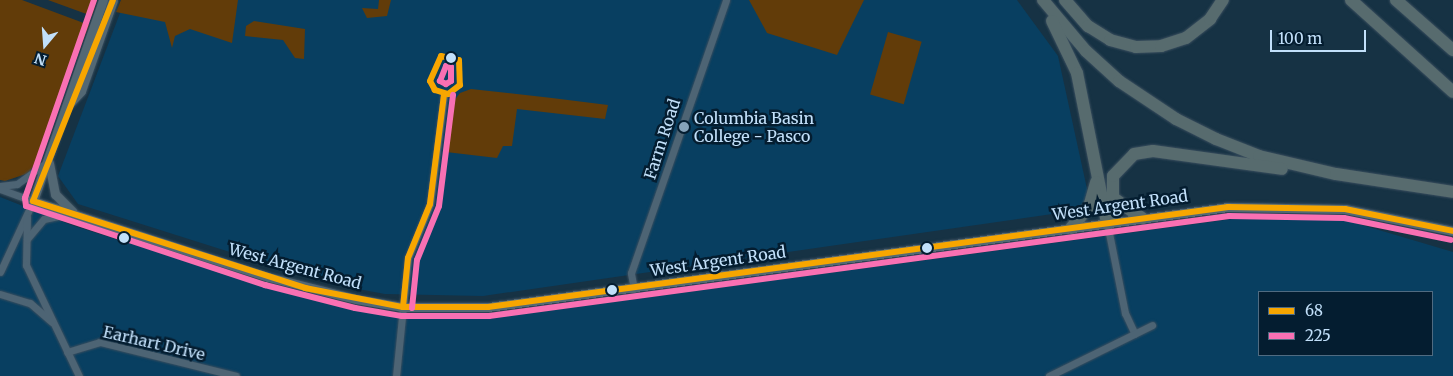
<!DOCTYPE html>
<html>
<head>
<meta charset="utf-8">
<style>
  body { margin:0 }
  #map { position:relative; width:1453px; height:376px; overflow:hidden; background:#163244; font-family:Merriweather,serif }
  div>[style] { position:absolute }
  [style*='--x'] { left:calc(var(--x)*1px); top:calc(var(--y)*1px); width:calc(var(--w)*1px); rotate:calc(var(--a)*1deg) }
  .built>* { inset:0; background:#083f61 }
  .green>* { inset:0; background:#623c09; transform-origin:0 0 }
  .roads { filter:drop-shadow(0 0 1px #3a4e5e) drop-shadow(0 0 1px #3a4e5e) }
  .minor>* { height:7px; margin:-3.5px; padding:0 3.5px; transform-origin:3.5px; border-radius:3.5px; background:#4d6474 }
  .secondary>* { height:9px; margin:-4.5px; padding:0 4.5px; transform-origin:4.5px; border-radius:4.5px; background:#536874 }
  .motorway>* { height:12px; margin:-6px; padding:0 6px; transform-origin:6px; border-radius:6px; background:#576b6e }
  .bus-1>* { height:6px; margin:-3px; padding:0 3px; transform-origin:3px; border-radius:3px; background:#f7a600 }
  .bus-2>* { height:6px; margin:-3px; padding:0 3px; transform-origin:3px; border-radius:3px; background:#f970b3 }
  .dots>* { width:14px; height:14px; translate:-50% -50%; box-sizing:border-box; border:2px solid #041d30; border-radius:50% }
  span { translate:-50% -50%; white-space:nowrap; text-align:center; line-height:1.15; -webkit-text-stroke:5px #041d30; paint-order:stroke }
  .poi-label { font-size:16px; color:#c2e0fa }
  .left { translate:0 -50%; text-align:left }
  .street-label { font-size:16px; color:#c2e0fa }
  .legend { position:absolute; left:1258px; top:291px; width:175px; height:65px; box-sizing:border-box; background:#041d30; border:1px solid #506b81; margin:0; padding:6px 9px; list-style:none; font-size:15px; color:#c2e0fa }
  .legend li { display:flex; align-items:center; gap:10px; height:25px }
  .legend b { width:25px; border:1px solid #506b81 }
  .north { position:absolute; left:20px; top:20px; width:50px; height:50px; -webkit-text-stroke:4px #041d30; paint-order:stroke; rotate:198deg; font-size:14px; font-weight:700; line-height:20px; text-align:center; color:#c2e0fa }
  .north::after { content:''; display:block; margin:auto; width:18px; height:22px; background:#c2e0fa; clip-path:polygon(50% 0,100% 100%,50% 72%,0 100%) }
  .scale { position:absolute; left:1270px; top:30px; width:96px; height:22px; box-sizing:border-box; border:2px solid #c2e0fa; border-top:0; padding-left:6px; font-size:15px; line-height:18px; white-space:nowrap; color:#c2e0fa; -webkit-text-stroke:4px #041d30; paint-order:stroke }
</style>
</head>
<body>
<div id="map">
  <div class="built">
    <div style="clip-path:polygon(125px 0,1017px 0,1058px 56px,1089px 198px,1073px 211px,483px 296px,385px 294px,331px 284px,78px 204px,58px 176px)"></div>
    <div style="clip-path:polygon(evenodd,0 197px,74px 226px,301px 297px,379px 313px,435px 318px,532px 313px,1232px 219px,1335px 217px,1453px 252px,1453px 376px,0 376px,0 197px,1259px 292px,1432px 292px,1432px 355px,1259px 355px,1259px 292px)"></div>
  </div>
  <div class="green">
    <div style="clip-path:polygon(0 0,22px 0,89px 25px,38px 159px,29px 173px,5px 181px,0 180px)"></div>
    <div style="clip-path:polygon(48px 0,97px 0,92px 16px)"></div>
    <div style="clip-path:polygon(121px 0,238px 0,232px 43px,190px 29px,175px 36px,172px 48px,165px 22px,116px 12px)"></div>
    <div style="clip-path:polygon(379px 0,391px 0,387px 16px,367px 18px,362px 8px,378px 9px)"></div>
    <div style="clip-path:polygon(749px 0,864px 0,837px 55px,767px 33px)"></div>
    <div style="clip-path:polygon(254px 21px,305px 29px,304px 59px,295px 58px,283px 40px,245px 36px,246px 26px)"></div>
    <div style="left:888px;top:32px;width:35px;height:65px;rotate:16deg"></div>
    <div style="clip-path:polygon(471px 89px,552px 98px,608px 105px,605px 119px,517px 109px,512px 146px,503px 146px,497px 158px,446px 152px,450px 106px,460px 93px)"></div>
  </div>
  <div class="roads">
    <div class="minor">
      <div style="--x:0;--y:186;--w:17;--a:-7"></div>
      <div style="--x:17;--y:184;--w:37;--a:-36"></div>
      <div style="--x:0;--y:189;--w:35;--a:20"></div>
      <div style="--x:33;--y:201;--w:78;--a:114.9"></div>
      <div style="--x:27;--y:217;--w:48;--a:91.2"></div>
      <div style="--x:26;--y:265;--w:123;--a:64.5"></div>
      <div style="--x:1107;--y:223;--w:92;--a:78.7"></div>
      <div style="--x:1125;--y:313;--w:23;--a:65"></div>
      <div style="--x:27;--y:239;--w:26;--a:-50"></div>
      <div style="--x:44;--y:219;--w:25;--a:-12"></div>
      <div style="--x:634;--y:289;--w:16;--a:-101"></div>
      <div style="--x:631;--y:273;--w:289;--a:-70.8"></div>
      <div style="--x:0;--y:294;--w:31;--a:17"></div>
      <div style="--x:30;--y:303;--w:29;--a:41"></div>
      <div style="--x:67;--y:352;--w:34;--a:-17"></div>
      <div style="--x:100;--y:342;--w:140;--a:14"></div>
      <div style="--x:396;--y:376;--w:119;--a:-84.2"></div>
      <div style="--x:408;--y:258;--w:58;--a:-67.8"></div>
      <div style="--x:430;--y:204;--w:111;--a:-82.7"></div>
      <div style="--x:1049;--y:376;--w:115;--a:-26.3"></div>
    </div>
    <div class="secondary">
      <div style="--x:103;--y:0;--w:213;--a:109.2"></div>
      <div style="--x:33;--y:201;--w:247;--a:17.9"></div>
      <div style="--x:268;--y:277;--w:91;--a:14"></div>
      <div style="--x:356;--y:299;--w:48;--a:9.7"></div>
      <div style="--x:403;--y:307;--w:85;--a:0"></div>
      <div style="--x:488;--y:307;--w:747;--a:-7.7"></div>
      <div style="--x:1228;--y:207;--w:117;--a:1"></div>
      <div style="--x:1345;--y:209;--w:110;--a:11.5"></div>
      <div style="--x:68;--y:105;--w:19;--a:-47"></div>
      <div style="--x:81;--y:91;--w:96;--a:-70.6"></div>
      <div style="--x:49;--y:163;--w:32;--a:79"></div>
      <div style="--x:55;--y:194;--w:25;--a:45"></div>
    </div>
    <div class="motorway">
      <div style="--x:1043;--y:0;--w:67;--a:49.9"></div>
      <div style="--x:1086;--y:51;--w:45;--a:42.3"></div>
      <div style="--x:1119;--y:81;--w:69;--a:33.7"></div>
      <div style="--x:1176;--y:119;--w:45;--a:26.6"></div>
      <div style="--x:1216;--y:139;--w:46;--a:21.6"></div>
      <div style="--x:1259;--y:156;--w:79;--a:13.2"></div>
      <div style="--x:1336;--y:174;--w:118;--a:8.7"></div>
      <div style="--x:1065;--y:0;--w:35;--a:49"></div>
      <div style="--x:1088;--y:26;--w:26;--a:32"></div>
      <div style="--x:1110;--y:40;--w:27;--a:15"></div>
      <div style="--x:1136;--y:47;--w:25;--a:-2"></div>
      <div style="--x:1161;--y:46;--w:26;--a:-18"></div>
      <div style="--x:1186;--y:38;--w:31;--a:-38"></div>
      <div style="--x:1210;--y:19;--w:23;--a:-56"></div>
      <div style="--x:1351;--y:0;--w:137;--a:42"></div>
      <div style="--x:1396;--y:0;--w:76;--a:41.3"></div>
      <div style="--x:1052;--y:21;--w:58;--a:64.3"></div>
      <div style="--x:1077;--y:73;--w:153;--a:78.7"></div>
      <div style="--x:1112;--y:197;--w:37;--a:35"></div>
      <div style="--x:1107;--y:223;--w:14;--a:-65"></div>
      <div style="--x:1113;--y:210;--w:34;--a:-90"></div>
      <div style="--x:1113;--y:176;--w:30;--a:-46"></div>
      <div style="--x:1134;--y:154;--w:19;--a:-9"></div>
      <div style="--x:1153;--y:151;--w:130;--a:7.9"></div>
      <div style="--x:1071;--y:228;--w:28;--a:-49"></div>
      <div style="--x:1089;--y:207;--w:26;--a:-74"></div>
    </div>
  </div>
  <div class="bus-1">
    <div style="--x:441;--y:56;--w:18;--a:13"></div>
    <div style="--x:459;--y:60;--w:25;--a:88"></div>
    <div style="--x:460;--y:85;--w:15;--a:143"></div>
    <div style="--x:448;--y:94;--w:14;--a:-163"></div>
    <div style="--x:435;--y:90;--w:10;--a:-119"></div>
    <div style="--x:430;--y:81;--w:27;--a:-66"></div>
    <div style="--x:33;--y:201;--w:286;--a:17.7"></div>
    <div style="--x:305;--y:288;--w:100;--a:11"></div>
    <div style="--x:403;--y:307;--w:85;--a:0"></div>
    <div style="--x:488;--y:307;--w:747;--a:-7.7"></div>
    <div style="--x:1228;--y:207;--w:117;--a:1"></div>
    <div style="--x:1345;--y:209;--w:110;--a:11.5"></div>
    <div style="--x:33;--y:201;--w:216;--a:-68.3"></div>
    <div style="--x:403;--y:307;--w:49;--a:-84.2"></div>
    <div style="--x:408;--y:258;--w:58;--a:-67.8"></div>
    <div style="--x:430;--y:204;--w:111;--a:-82.7"></div>
  </div>
  <div class="bus-2">
    <div style="--x:94;--y:0;--w:210;--a:109.2"></div>
    <div style="--x:25;--y:198;--w:8;--a:83"></div>
    <div style="--x:26;--y:206;--w:252;--a:18.3"></div>
    <div style="--x:265;--y:285;--w:93;--a:14.3"></div>
    <div style="--x:355;--y:308;--w:48;--a:9.7"></div>
    <div style="--x:402;--y:316;--w:87;--a:0"></div>
    <div style="--x:489;--y:316;--w:747;--a:-7.7"></div>
    <div style="--x:1229;--y:216;--w:115;--a:1"></div>
    <div style="--x:1344;--y:218;--w:109;--a:11.6"></div>
    <div style="--x:446;--y:66;--w:5;--a:11"></div>
    <div style="--x:451;--y:67;--w:14;--a:90"></div>
    <div style="--x:451;--y:81;--w:6;--a:149"></div>
    <div style="--x:446;--y:84;--w:7;--a:-153"></div>
    <div style="--x:440;--y:81;--w:16;--a:-68"></div>
    <div style="--x:412;--y:308;--w:48;--a:-84.1"></div>
    <div style="--x:417;--y:260;--w:58;--a:-67.8"></div>
    <div style="--x:439;--y:206;--w:112;--a:-82.8"></div>
  </div>
  <div class="dots">
    <div style="left:451px;top:58px;background:#c2e0fa"></div>
    <div style="left:684px;top:127px;background:#86a3ba"></div>
    <div style="left:124px;top:238px;background:#c2e0fa"></div>
    <div style="left:927px;top:248px;background:#c2e0fa"></div>
    <div style="left:612px;top:290px;background:#c2e0fa"></div>
  </div>
  <div class="poi-label">
    <span class="left" style="left:694px;top:127px">Columbia Basin<br>College - Pasco</span>
  </div>
  <div class="street-label">
    <span style="left:662px;top:139px;rotate:-72deg">Farm Road</span>
    <span style="left:1120px;top:205px;rotate:-8deg">West Argent Road</span>
    <span style="left:718px;top:261px;rotate:-8deg">West Argent Road</span>
    <span style="left:295px;top:266px;rotate:15deg">West Argent Road</span>
    <span style="left:154px;top:343px;rotate:13deg">Earhart Drive</span>
  </div>
  <ul class="legend">
  <li><b style="height:6px;background:#f7a600"></b>68</li>
  <li><b style="height:6px;background:#f970b3"></b>225</li>
  </ul>
  <div class="north">N</div>
  <div class="scale">100 m</div>
</div>
</body>
</html>
